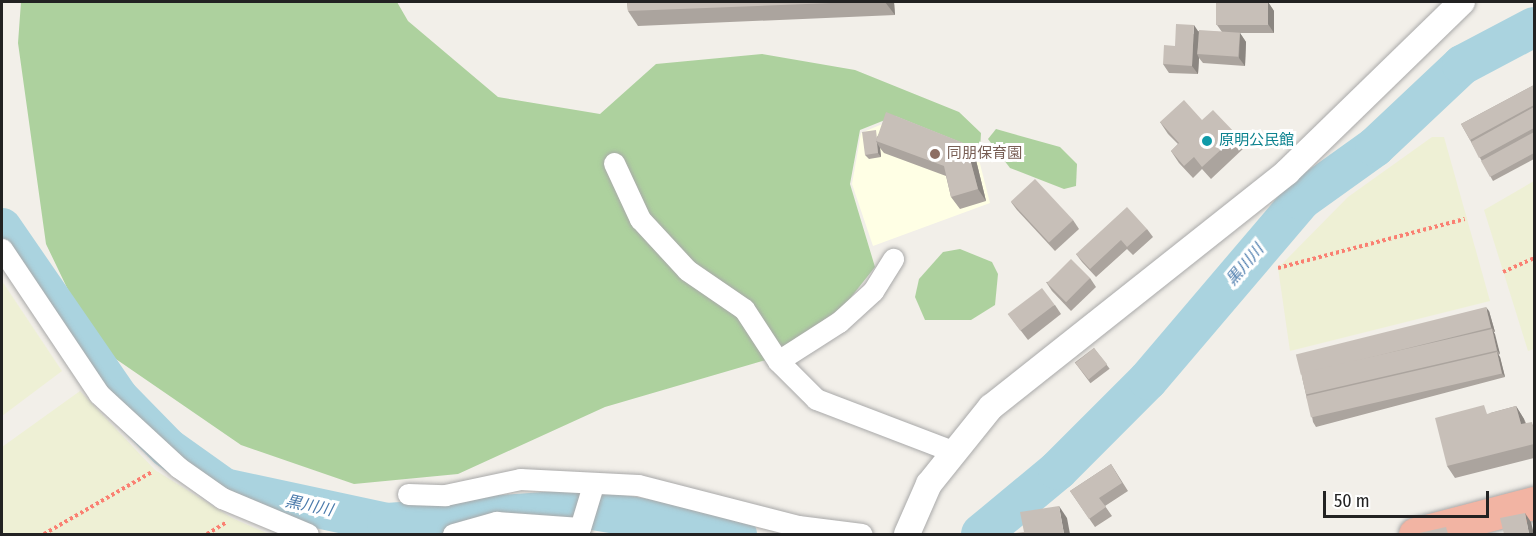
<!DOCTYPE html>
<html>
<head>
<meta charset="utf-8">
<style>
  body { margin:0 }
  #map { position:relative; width:1536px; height:536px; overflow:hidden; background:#f2efe9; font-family:"Fira Sans Condensed","Noto Sans JP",sans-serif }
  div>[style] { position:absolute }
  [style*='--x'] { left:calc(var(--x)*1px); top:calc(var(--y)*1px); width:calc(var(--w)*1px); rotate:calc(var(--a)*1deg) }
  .education>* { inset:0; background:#ffffe5 }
  .farmland>* { inset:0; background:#eef0d5 }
  .forest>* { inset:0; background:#add19e }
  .river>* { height:40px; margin:-20px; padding:0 20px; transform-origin:20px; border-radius:20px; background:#aad3df }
  .path>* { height:4px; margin-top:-2px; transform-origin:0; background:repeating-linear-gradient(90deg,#fa8072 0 3px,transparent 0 6px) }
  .roads { filter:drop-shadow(0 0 2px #a9a9a9) drop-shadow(0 0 2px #a9a9a9) }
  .minor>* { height:21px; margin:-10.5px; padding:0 10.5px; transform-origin:10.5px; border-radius:10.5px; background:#fff }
  .tertiary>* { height:26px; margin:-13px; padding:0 13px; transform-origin:13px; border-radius:13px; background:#fff }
  .trunk>* { height:33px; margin:-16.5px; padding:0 16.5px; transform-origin:16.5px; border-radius:16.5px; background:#f2b4a3 }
  .wall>* { inset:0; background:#aba49e; transform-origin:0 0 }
  .shaded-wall>* { inset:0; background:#8b8681 }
  .building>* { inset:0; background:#c7bfb8; transform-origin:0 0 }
  .dots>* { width:16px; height:16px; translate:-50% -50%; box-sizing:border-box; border:3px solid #fff; border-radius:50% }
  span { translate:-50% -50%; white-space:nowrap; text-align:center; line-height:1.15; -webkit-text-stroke:6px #fff; paint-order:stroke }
  .culture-label { font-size:15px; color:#0d838f }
  .left { translate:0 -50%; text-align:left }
  .education-label { font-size:15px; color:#785e54 }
  .water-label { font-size:16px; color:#4a7aab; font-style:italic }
  .frame { position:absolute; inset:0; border:3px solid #222; pointer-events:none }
  .scale { position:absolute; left:1323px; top:491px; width:166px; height:27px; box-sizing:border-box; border:3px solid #222; border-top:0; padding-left:8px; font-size:18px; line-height:21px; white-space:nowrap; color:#222; -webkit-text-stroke:4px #fff; paint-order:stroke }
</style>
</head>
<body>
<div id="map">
  <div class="education">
    <div style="clip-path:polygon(892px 120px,977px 152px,990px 203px,873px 246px,852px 184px,861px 133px)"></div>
  </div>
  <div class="farmland">
    <div style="clip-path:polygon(1432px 137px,1444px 137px,1490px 301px,1290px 351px,1278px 268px,1348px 197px)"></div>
    <div style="clip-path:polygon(1534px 181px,1534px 349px,1528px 351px,1484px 210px)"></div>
    <div style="clip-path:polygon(2px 281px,62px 371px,2px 416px)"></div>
    <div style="clip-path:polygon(80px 391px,155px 470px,232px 518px,269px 534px,2px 534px,2px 447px)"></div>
  </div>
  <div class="forest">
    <div style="clip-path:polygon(21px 2px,397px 2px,408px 21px,498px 97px,600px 114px,656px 64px,762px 54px,855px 70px,959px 112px,981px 133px,980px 150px,895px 116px,860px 130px,850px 184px,875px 267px,844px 306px,766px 360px,605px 407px,458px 474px,354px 484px,241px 445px,94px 344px,46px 244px,18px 43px)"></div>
    <div style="clip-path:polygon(996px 129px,1060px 147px,1077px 164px,1076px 186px,1064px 189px,1010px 168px,988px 139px)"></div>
    <div style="clip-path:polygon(960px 249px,992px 262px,998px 274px,995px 305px,971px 320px,925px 320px,915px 297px,919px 279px,943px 252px)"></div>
  </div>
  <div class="river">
    <div style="--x:2;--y:228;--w:205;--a:55.5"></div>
    <div style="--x:118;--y:397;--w:71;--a:45.6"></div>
    <div style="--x:168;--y:448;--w:69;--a:35.5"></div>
    <div style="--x:224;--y:488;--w:167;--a:12.1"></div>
    <div style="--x:387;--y:523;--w:200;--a:-4"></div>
    <div style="--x:587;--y:509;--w:152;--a:9.5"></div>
    <div style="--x:981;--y:534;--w:100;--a:-39.7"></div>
    <div style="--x:1058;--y:470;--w:127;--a:-45"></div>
    <div style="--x:1148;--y:380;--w:236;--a:-49.6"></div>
    <div style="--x:1301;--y:200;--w:91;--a:-35.6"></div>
    <div style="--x:1375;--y:147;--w:120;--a:-43.3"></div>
    <div style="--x:1462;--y:65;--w:81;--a:-27.8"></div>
  </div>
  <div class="path">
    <div style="--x:1278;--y:268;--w:193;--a:-14.7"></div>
    <div style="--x:1503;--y:272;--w:34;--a:-24"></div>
    <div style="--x:44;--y:534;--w:125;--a:-29.9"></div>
    <div style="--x:207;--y:534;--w:23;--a:-31"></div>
  </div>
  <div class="roads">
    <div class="minor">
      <div style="--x:614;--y:163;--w:62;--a:65.1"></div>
      <div style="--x:640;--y:219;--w:69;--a:47.3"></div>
      <div style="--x:687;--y:270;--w:69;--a:34.4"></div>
      <div style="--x:744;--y:309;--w:62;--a:56.8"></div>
      <div style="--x:778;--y:361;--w:54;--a:45"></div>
      <div style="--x:816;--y:399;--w:146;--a:20.9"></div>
      <div style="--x:2;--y:249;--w:174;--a:56.2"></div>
      <div style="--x:99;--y:394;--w:108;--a:42.7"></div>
      <div style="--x:178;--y:467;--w:54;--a:35.2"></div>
      <div style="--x:222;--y:498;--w:93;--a:22.7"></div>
      <div style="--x:778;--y:361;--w:72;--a:-32.6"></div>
      <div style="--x:839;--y:322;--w:46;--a:-42.4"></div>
      <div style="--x:873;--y:291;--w:38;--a:-58"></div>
      <div style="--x:408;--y:494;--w:37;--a:2"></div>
      <div style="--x:445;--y:495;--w:77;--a:-12"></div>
      <div style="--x:520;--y:479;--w:118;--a:2.9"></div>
      <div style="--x:638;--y:485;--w:165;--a:14.4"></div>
      <div style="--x:798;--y:526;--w:64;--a:7.1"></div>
      <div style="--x:453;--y:534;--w:45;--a:-15.6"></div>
      <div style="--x:496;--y:522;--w:84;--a:4.1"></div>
      <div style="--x:580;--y:528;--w:45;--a:-73.2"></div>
    </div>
    <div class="tertiary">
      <div style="--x:907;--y:534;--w:55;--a:-66.3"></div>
      <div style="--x:929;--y:484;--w:99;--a:-51.2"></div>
      <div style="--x:991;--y:407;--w:378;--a:-38.4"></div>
      <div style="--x:1287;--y:172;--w:244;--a:-44.2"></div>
    </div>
    <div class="trunk">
      <div style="--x:1415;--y:534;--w:123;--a:-14.6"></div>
    </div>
  </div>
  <div class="wall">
    <div style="clip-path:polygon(627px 2px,894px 2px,895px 15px,638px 26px,628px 11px)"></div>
    <div style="clip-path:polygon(1268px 2px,1274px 11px,1274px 33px,1240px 33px,1246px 42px,1245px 66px,1203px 63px,1199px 58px,1198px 74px,1169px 73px,1163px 64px,1175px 46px,1198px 31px,1222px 32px,1217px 25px)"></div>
    <div style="clip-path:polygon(1534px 85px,1534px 159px,1493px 181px,1461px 124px)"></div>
    <div style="clip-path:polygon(1202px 120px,1237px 135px,1245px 147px,1211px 179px,1202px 169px,1193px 178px,1179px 163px,1171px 151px,1178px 144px,1168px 134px,1160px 122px)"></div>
    <div style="clip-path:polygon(879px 134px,975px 156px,986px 201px,960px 209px,951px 197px,946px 176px,884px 153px,880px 148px,881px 157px,869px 159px,865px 155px)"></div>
    <div style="clip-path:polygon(1011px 202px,1073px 220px,1079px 229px,1055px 251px,1017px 210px)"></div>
    <div style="clip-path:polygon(1147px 229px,1153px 237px,1133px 255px,1127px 249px,1096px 277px,1082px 262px,1076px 254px)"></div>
    <div style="clip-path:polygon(1090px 278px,1096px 287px,1071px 311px,1052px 291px,1046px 282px)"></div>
    <div style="clip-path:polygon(1055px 305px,1061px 314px,1028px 340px,1008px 314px)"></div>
    <div style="clip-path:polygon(1489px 311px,1495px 332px,1493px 332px,1500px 354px,1498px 355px,1500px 357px,1505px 377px,1316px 427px,1313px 422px,1309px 401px,1307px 399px,1302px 377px)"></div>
    <div style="left:1094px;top:348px;width:26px;height:24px;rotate:53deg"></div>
    <div style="clip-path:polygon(1516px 406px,1524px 419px,1526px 423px,1534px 425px,1534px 458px,1455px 478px,1447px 466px,1490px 413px)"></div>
    <div style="clip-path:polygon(1111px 464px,1128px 491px,1105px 506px,1112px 516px,1095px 527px,1070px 491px)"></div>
  </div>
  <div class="shaded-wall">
    <div style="clip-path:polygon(885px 2px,894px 2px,895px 15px)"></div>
    <div style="clip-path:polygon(1268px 2px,1274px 11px,1274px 33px,1268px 24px)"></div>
    <div style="clip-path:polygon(1194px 25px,1200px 34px,1197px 54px,1199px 58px,1198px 74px,1192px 66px)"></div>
    <div style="clip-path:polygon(1240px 33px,1246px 42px,1245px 66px,1239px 58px)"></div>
    <div style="clip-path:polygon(877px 143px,880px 148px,881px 157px,878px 153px)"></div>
    <div style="clip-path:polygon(966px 144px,975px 156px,986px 201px,978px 189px)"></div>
    <div style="clip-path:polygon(1486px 307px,1489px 311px,1495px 332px,1491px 327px)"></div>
    <div style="clip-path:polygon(1492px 329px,1495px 334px,1500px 354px,1497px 350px)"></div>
    <div style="clip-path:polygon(1497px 352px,1500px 357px,1505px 377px,1502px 373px)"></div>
    <div style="clip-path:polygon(1516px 406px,1524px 419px,1529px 437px,1521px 424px)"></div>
    <div style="clip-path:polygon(1059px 506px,1067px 518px,1070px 534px,1064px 534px)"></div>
    <div style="clip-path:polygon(1525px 513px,1531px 522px,1534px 534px,1529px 534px)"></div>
  </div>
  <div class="building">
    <div style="clip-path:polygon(627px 2px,857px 2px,628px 11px)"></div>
    <div style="left:1216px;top:2px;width:52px;height:23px"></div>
    <div style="clip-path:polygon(1176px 24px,1194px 25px,1192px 66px,1163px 64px,1164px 45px,1175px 46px)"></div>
    <div style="left:1199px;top:30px;width:41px;height:24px;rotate:4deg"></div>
    <div style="clip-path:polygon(1534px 85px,1534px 105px,1470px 140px,1461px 124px)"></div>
    <div style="clip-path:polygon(1184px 100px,1202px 120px,1213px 110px,1237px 135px,1202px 167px,1194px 157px,1184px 166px,1171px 151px,1179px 143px,1160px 122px)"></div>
    <div style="clip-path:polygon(1534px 107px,1534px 128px,1479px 158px,1471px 142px)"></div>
    <div style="clip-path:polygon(886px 112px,966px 144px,978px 189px,951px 197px,944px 166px,876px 141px)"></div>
    <div style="clip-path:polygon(876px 130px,877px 139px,876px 141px,877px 143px,878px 153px,865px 155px,862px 132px)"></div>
    <div style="clip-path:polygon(1534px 132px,1534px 153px,1490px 177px,1481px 161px)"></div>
    <div style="left:1035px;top:179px;width:56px;height:33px;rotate:47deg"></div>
    <div style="clip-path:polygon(1127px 207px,1147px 229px,1127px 247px,1121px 240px,1090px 269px,1076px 254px)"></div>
    <div style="left:1071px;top:259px;width:27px;height:34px;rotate:45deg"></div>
    <div style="left:1042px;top:288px;width:21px;height:43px;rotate:53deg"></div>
    <div style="left:1486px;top:307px;width:21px;height:196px;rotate:76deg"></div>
    <div style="left:1492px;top:329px;width:22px;height:196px;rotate:77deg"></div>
    <div style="left:1094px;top:348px;width:21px;height:24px;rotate:51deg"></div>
    <div style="left:1497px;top:352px;width:22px;height:196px;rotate:77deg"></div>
    <div style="clip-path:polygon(1484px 405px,1487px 414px,1516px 406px,1521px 424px,1532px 422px,1534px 432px,1534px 444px,1447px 466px,1435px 418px)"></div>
    <div style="clip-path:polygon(1111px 464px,1122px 483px,1099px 498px,1106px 507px,1089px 519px,1070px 491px)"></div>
    <div style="clip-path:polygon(1059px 506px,1064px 534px,1008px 534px,1024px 532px,1020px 512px)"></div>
    <div style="clip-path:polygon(1525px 513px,1529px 534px,1504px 534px,1500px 518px)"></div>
    <div style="clip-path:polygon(1446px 527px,1448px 534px,1415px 534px)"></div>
  </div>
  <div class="dots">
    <div style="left:1207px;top:141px;background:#0f9aa8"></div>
    <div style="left:935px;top:154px;background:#8d6e63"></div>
  </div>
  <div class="culture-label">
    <span class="left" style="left:1219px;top:141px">原明公民館</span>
  </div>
  <div class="education-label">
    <span class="left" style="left:947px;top:154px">同朋保育園</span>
  </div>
  <div class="water-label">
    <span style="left:1245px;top:265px;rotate:-50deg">黒川川</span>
    <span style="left:309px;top:506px;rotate:12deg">黒川川</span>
  </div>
  <div class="frame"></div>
  <div class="scale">50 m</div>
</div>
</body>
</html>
